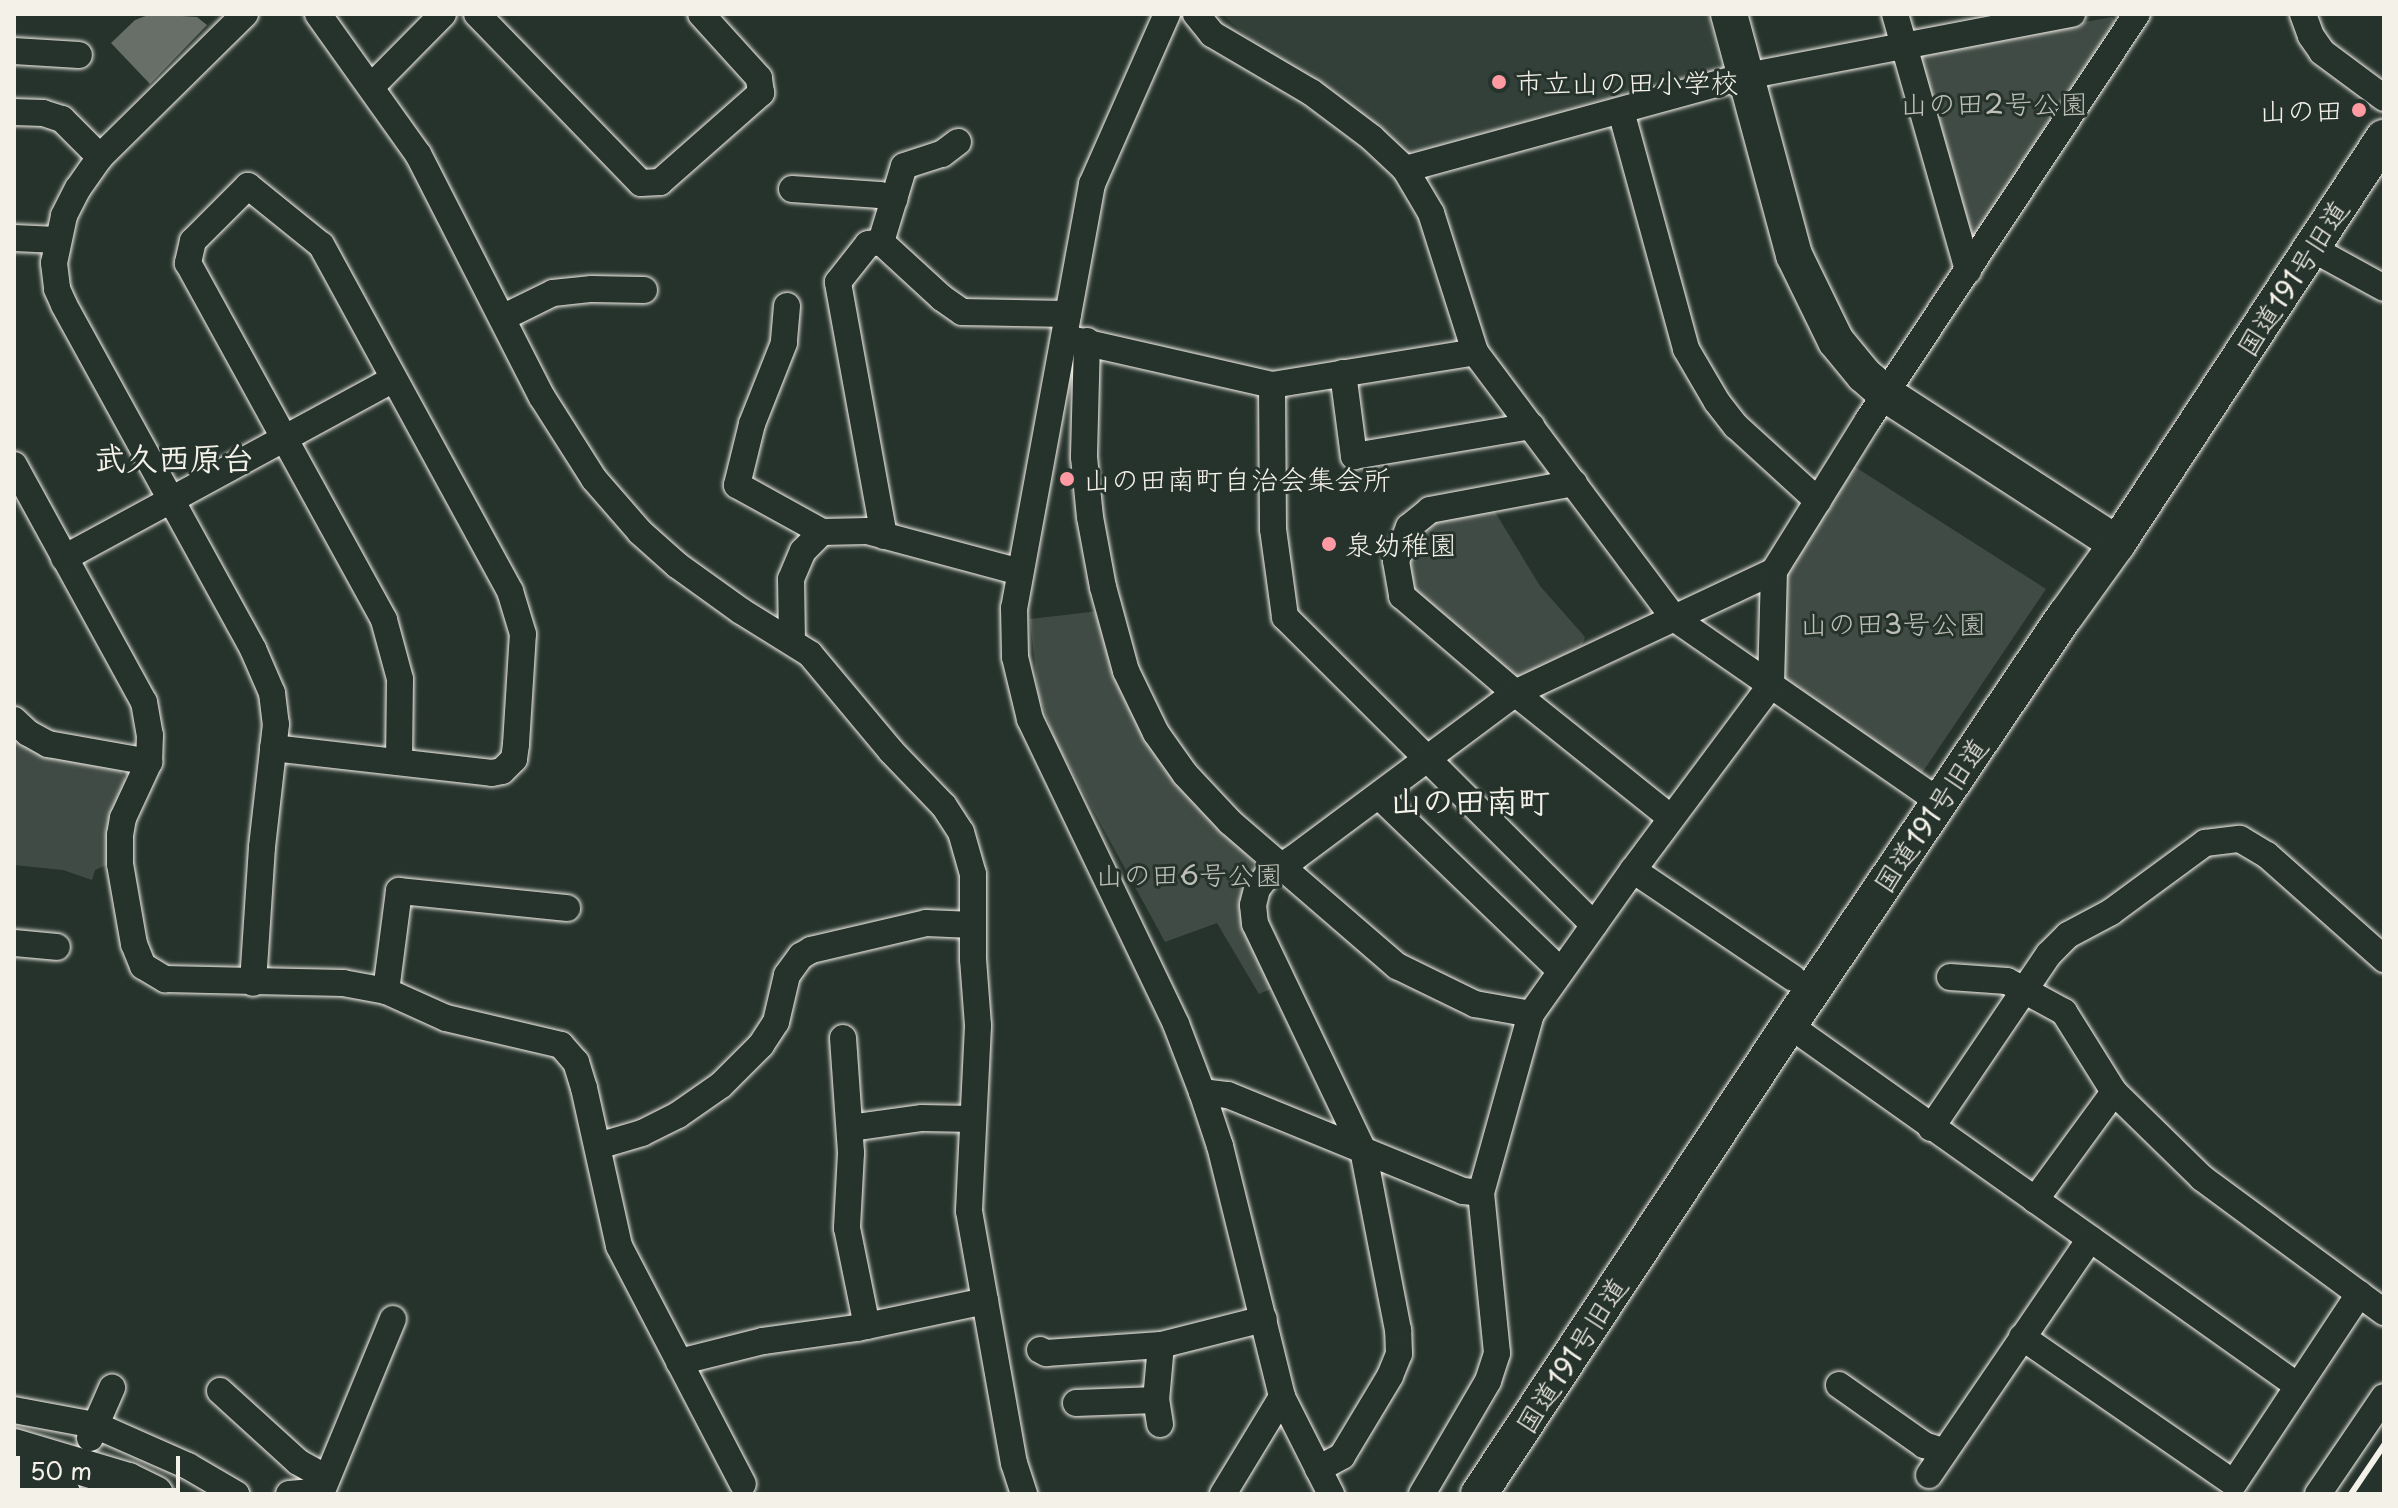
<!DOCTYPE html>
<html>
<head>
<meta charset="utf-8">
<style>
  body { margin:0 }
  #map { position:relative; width:2398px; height:1508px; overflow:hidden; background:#26332d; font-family:"Playpen Sans","Klee One",sans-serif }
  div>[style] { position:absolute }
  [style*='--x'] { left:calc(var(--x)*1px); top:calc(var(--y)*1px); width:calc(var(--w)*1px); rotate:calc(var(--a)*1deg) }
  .built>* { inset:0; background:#333f39 }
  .green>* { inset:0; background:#414b45 }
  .water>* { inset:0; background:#676f68 }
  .roads { filter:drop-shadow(0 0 2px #f4f1e8) drop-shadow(0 0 2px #f4f1e8) }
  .street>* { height:26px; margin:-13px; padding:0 13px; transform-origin:13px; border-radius:13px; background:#26332d }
  .secondary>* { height:36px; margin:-18px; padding:0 18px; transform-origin:18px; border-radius:18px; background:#26332d }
  .rail>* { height:6px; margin:-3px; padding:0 3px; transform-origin:3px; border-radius:3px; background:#f4f1e8 }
  .dots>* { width:22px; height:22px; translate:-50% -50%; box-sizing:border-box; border:4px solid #26332d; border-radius:50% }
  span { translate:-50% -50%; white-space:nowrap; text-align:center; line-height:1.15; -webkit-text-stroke:6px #26332d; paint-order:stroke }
  .poi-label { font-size:28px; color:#f4f1e8 }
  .left { translate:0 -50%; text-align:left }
  .right { translate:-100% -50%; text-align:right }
  .park-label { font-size:28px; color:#bebfb7 }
  .street-label { font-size:28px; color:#f4f1e8 }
  .quarter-label { font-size:32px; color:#f4f1e8; font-weight:700 }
  .frame { position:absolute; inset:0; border:16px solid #f4f1e8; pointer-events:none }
  .scale { position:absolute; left:16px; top:1456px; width:164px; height:36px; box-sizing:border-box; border:4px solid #f4f1e8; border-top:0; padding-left:10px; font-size:24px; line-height:28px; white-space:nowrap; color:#f4f1e8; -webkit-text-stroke:6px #26332d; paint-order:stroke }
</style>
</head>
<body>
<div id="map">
  <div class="built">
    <div style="clip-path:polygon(1222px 14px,1708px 14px,1720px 59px,1718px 71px,1413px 156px,1401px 151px,1335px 92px,1265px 53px)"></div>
  </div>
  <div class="green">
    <div style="clip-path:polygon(2112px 17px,2117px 27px,1980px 238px,1967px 238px,1918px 62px,1926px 52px)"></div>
    <div style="clip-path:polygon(1852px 465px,2046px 589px,1920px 776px,1784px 682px,1785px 567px)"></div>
    <div style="clip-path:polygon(1492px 507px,1540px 586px,1585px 637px,1582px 646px,1515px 679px,1411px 595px,1403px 569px,1410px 548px,1431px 521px)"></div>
    <div style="clip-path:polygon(1099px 611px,1187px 793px,1258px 866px,1257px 880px,1278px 986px,1259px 994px,1217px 923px,1165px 942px,1055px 740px,1038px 693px,1030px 619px)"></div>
    <div style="clip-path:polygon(14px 734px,120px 769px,129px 787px,111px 863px,95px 870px,92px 880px,63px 870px,14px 865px)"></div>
  </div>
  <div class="water">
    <div style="clip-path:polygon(151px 14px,197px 17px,207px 25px,150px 84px,111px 43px,135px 20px)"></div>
  </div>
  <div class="roads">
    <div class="street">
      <div style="--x:245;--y:14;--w:204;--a:135.4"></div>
      <div style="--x:100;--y:157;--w:38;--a:125"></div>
      <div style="--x:78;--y:188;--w:31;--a:117"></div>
      <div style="--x:64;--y:216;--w:48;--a:102"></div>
      <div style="--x:54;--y:263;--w:26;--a:83"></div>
      <div style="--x:57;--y:289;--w:17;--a:66"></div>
      <div style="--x:64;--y:305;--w:393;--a:61.2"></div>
      <div style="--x:253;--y:649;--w:48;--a:66.6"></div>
      <div style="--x:272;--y:693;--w:31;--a:83"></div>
      <div style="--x:276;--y:724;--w:124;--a:96.5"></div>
      <div style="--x:262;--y:847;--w:136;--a:93.8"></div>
      <div style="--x:318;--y:14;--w:172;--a:54.5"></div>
      <div style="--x:418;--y:154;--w:273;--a:63"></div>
      <div style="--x:542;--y:397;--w:97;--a:57.6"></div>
      <div style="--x:594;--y:479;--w:70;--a:49"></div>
      <div style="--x:640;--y:532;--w:50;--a:41.7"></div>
      <div style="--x:677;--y:565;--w:79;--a:35.7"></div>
      <div style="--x:741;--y:611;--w:81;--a:31.9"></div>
      <div style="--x:810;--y:654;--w:126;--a:50.1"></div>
      <div style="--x:891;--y:751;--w:76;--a:46.1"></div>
      <div style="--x:944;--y:806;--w:31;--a:57"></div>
      <div style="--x:961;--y:832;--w:44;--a:74.1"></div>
      <div style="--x:973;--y:874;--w:85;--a:90"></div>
      <div style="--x:973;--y:959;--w:67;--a:85.7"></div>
      <div style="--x:978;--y:1026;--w:185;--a:92.8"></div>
      <div style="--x:969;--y:1211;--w:256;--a:79.9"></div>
      <div style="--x:1014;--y:1463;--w:33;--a:72"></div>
      <div style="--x:477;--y:14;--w:235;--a:45.9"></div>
      <div style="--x:641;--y:183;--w:19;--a:-3"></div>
      <div style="--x:660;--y:182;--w:135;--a:-41.4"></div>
      <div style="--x:761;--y:93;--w:15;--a:-98"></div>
      <div style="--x:759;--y:78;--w:86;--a:-132.2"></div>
      <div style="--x:1167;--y:14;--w:186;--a:113.8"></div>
      <div style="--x:1092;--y:184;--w:431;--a:100.4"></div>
      <div style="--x:1014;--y:608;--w:49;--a:88.8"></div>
      <div style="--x:1015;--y:657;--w:64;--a:76.4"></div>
      <div style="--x:1030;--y:719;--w:338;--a:64.4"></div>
      <div style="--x:1176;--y:1024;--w:73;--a:69.1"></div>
      <div style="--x:1202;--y:1092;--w:57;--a:71.6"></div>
      <div style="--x:1220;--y:1146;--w:259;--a:76.1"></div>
      <div style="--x:1282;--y:1397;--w:109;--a:63.2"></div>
      <div style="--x:1196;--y:14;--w:26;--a:51"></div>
      <div style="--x:1212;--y:34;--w:115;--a:30.4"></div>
      <div style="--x:1311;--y:92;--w:76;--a:37"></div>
      <div style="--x:1372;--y:138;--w:45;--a:43.2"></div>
      <div style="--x:1405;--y:169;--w:51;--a:59.4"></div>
      <div style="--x:1431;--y:213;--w:146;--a:72.4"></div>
      <div style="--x:1475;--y:352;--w:332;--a:53.2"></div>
      <div style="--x:1674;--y:618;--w:323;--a:34.7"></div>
      <div style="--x:1895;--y:14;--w:267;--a:74.1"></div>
      <div style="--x:2303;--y:14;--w:23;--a:70"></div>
      <div style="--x:2311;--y:36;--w:19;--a:55"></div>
      <div style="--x:2322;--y:52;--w:77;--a:36.6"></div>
      <div style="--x:14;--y:51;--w:65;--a:3.5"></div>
      <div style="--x:372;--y:86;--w:101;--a:-45.4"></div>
      <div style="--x:1621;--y:111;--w:247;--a:74.7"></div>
      <div style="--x:1686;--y:349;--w:61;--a:59.7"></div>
      <div style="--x:1717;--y:402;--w:31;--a:52"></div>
      <div style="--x:1736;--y:426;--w:111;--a:42.4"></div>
      <div style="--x:14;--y:112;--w:29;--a:2"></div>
      <div style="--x:43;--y:113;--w:20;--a:18"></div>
      <div style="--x:62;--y:119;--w:54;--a:45"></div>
      <div style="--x:1405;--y:169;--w:353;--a:-15.3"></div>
      <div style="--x:1746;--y:76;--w:332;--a:-10.8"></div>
      <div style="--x:792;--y:189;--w:88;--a:3.9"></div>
      <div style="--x:880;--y:195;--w:15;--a:16"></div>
      <div style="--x:14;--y:238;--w:43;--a:2.7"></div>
      <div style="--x:881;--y:242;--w:79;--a:-73.2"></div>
      <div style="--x:904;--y:166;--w:40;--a:-18"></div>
      <div style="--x:942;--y:154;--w:20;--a:-37"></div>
      <div style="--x:2311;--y:248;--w:83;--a:28.7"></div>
      <div style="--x:787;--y:306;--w:37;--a:95"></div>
      <div style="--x:784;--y:343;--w:87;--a:111.6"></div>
      <div style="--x:752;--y:424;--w:63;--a:103.8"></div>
      <div style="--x:737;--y:485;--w:97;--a:28.9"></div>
      <div style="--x:502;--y:318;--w:57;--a:-26.1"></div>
      <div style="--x:553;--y:293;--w:39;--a:-6"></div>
      <div style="--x:592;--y:289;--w:52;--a:1.1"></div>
      <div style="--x:1070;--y:339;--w:207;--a:12.8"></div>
      <div style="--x:1272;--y:385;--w:206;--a:-9.2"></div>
      <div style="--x:1087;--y:341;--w:116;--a:91.5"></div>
      <div style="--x:1084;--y:457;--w:60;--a:84.3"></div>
      <div style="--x:1090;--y:517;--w:71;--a:79.5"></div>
      <div style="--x:1103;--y:587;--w:87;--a:74.7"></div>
      <div style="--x:1126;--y:671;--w:69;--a:64.2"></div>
      <div style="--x:1156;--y:733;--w:50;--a:54.7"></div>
      <div style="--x:1185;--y:774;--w:66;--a:46.8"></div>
      <div style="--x:1230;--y:822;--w:221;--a:40.8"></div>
      <div style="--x:1397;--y:966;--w:87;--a:26"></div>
      <div style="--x:1475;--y:1004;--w:57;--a:10.1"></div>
      <div style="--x:1343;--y:373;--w:84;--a:82.5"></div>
      <div style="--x:1354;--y:456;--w:180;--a:-9.6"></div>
      <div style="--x:1272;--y:385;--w:144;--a:89.6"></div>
      <div style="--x:1273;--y:529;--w:89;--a:82.2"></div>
      <div style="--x:1285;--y:617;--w:436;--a:44.9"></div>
      <div style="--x:14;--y:465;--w:270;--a:61.3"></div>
      <div style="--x:144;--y:702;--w:34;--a:80"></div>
      <div style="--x:150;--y:735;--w:27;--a:92"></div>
      <div style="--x:149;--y:762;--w:62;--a:114.9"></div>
      <div style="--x:123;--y:818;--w:17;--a:100"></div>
      <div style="--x:120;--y:835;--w:29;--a:90"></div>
      <div style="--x:120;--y:864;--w:81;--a:80.1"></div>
      <div style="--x:134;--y:944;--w:24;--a:68"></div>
      <div style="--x:143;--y:966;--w:26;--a:31"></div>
      <div style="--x:165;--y:979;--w:178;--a:1.3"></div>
      <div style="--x:343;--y:983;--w:44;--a:10.5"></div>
      <div style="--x:386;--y:991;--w:66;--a:24.2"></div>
      <div style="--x:446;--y:1018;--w:118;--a:13.2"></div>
      <div style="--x:561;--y:1045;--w:23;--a:49"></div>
      <div style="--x:576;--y:1062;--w:27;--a:73"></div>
      <div style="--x:584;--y:1088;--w:162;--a:77.5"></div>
      <div style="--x:619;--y:1246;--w:268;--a:62.5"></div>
      <div style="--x:1574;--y:483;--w:147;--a:169.4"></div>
      <div style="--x:1430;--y:510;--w:27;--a:141"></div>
      <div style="--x:1409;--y:527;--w:36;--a:111"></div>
      <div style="--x:1396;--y:561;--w:36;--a:80"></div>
      <div style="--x:1402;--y:596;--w:149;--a:40.6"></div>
      <div style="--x:1515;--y:693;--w:200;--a:38.7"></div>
      <div style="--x:884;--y:536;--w:258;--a:-100.3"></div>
      <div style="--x:838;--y:282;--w:48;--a:-51.7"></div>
      <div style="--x:868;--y:244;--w:13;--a:-9"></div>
      <div style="--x:881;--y:242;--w:83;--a:42.6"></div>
      <div style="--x:942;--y:298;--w:24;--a:35"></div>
      <div style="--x:962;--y:312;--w:106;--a:1.1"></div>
      <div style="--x:64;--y:558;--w:375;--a:-28.5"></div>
      <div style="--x:792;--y:641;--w:62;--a:-90.9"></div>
      <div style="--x:791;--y:579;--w:30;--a:-67"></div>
      <div style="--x:803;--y:551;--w:27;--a:-45"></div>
      <div style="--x:822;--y:532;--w:45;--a:-1.3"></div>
      <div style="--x:867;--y:531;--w:158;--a:15"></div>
      <div style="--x:14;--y:720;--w:19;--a:43"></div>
      <div style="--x:28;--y:733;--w:23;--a:29"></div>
      <div style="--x:48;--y:744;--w:103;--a:10.1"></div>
      <div style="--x:273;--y:748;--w:220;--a:6.5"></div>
      <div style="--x:492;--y:773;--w:10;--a:-11"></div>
      <div style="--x:502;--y:771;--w:17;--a:-45"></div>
      <div style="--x:514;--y:759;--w:15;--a:-82"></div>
      <div style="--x:516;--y:744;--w:110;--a:-86.4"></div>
      <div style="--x:523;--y:634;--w:45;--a:-106.8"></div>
      <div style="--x:510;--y:591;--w:394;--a:-118.6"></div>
      <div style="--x:321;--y:245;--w:94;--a:-141.1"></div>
      <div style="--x:248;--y:186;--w:78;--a:135"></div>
      <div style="--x:193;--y:241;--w:23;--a:103"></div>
      <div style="--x:188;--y:263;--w:407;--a:61.2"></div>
      <div style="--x:384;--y:620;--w:61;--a:74.8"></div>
      <div style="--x:400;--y:679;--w:83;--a:90.7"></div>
      <div style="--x:1379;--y:796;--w:251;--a:43.9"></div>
      <div style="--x:1633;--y:870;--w:193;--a:34"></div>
      <div style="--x:14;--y:943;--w:43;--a:5.3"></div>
      <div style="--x:1950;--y:977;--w:57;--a:4"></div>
      <div style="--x:2007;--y:981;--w:65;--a:28.5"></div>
      <div style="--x:2064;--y:1012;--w:94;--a:58"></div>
      <div style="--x:2114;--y:1092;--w:123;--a:44.3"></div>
      <div style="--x:2202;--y:1178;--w:226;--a:36.4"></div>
      <div style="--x:386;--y:991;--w:101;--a:-82.6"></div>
      <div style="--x:399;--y:891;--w:169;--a:5.8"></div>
      <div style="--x:1789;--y:1025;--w:624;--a:35.35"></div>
      <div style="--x:843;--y:1038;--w:115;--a:86"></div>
      <div style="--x:851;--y:1153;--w:75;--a:93.1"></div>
      <div style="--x:847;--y:1228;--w:100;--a:78.5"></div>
      <div style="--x:1202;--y:1092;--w:26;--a:7"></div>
      <div style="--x:1228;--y:1095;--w:254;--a:22.2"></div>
      <div style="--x:1463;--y:1191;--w:18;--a:6"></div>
      <div style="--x:850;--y:1128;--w:73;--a:-7.9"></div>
      <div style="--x:922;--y:1118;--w:51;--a:1.1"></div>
      <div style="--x:1931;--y:1128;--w:210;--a:-55.9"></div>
      <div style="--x:2049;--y:954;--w:27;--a:-45"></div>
      <div style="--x:2068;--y:935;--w:49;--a:-28.1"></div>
      <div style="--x:2111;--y:912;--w:117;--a:-36.3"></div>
      <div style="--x:2205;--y:843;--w:35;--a:-7"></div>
      <div style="--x:2240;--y:839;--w:31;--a:31"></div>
      <div style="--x:2267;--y:855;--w:157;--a:41.6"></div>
      <div style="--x:598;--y:1146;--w:46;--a:-16.5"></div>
      <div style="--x:642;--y:1133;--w:40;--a:-26.6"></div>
      <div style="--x:678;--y:1115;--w:52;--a:-34.9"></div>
      <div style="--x:721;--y:1085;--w:57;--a:-45"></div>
      <div style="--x:761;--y:1045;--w:27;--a:-57"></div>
      <div style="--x:776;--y:1022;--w:48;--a:-76.8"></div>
      <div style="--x:787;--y:975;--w:24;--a:-54"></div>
      <div style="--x:801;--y:956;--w:12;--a:-31"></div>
      <div style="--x:811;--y:950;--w:118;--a:-13.2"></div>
      <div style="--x:926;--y:923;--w:47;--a:2.4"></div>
      <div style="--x:2035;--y:1200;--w:134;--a:-53.8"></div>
      <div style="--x:2022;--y:1337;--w:257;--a:34.6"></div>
      <div style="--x:2234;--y:1483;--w:227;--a:-56.5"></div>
      <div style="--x:1040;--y:1350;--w:7;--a:27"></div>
      <div style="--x:1046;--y:1353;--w:115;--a:-4"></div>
      <div style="--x:1161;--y:1345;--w:106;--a:-14.2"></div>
      <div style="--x:679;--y:1362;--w:87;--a:-14"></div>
      <div style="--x:763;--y:1341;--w:95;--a:-7.9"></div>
      <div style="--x:857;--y:1328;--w:131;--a:-11.9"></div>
      <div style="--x:1839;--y:1385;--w:104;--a:35.2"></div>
      <div style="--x:1924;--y:1445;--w:19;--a:18"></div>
      <div style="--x:220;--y:1391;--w:105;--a:42.3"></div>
      <div style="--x:298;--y:1462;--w:31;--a:29"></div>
      <div style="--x:1076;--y:1403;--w:80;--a:-2.1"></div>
      <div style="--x:14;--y:1410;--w:82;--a:10.5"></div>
      <div style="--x:95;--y:1425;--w:102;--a:23.8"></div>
      <div style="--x:188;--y:1466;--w:56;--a:30.3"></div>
      <div style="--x:1160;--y:1424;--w:24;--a:-99"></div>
      <div style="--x:1156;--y:1400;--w:55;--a:-84.8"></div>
      <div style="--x:90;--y:1438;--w:55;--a:-66.3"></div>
      <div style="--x:1318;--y:1469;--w:27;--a:-28"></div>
      <div style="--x:1342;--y:1456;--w:93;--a:-59"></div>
      <div style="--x:1390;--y:1376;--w:24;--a:-68"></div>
      <div style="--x:1399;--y:1354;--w:24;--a:-92"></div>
      <div style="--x:1398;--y:1330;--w:183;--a:-101"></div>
      <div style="--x:1363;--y:1150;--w:250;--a:-115.5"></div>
      <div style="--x:1255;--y:924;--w:19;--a:-96"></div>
      <div style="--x:1253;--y:905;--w:16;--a:-76"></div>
      <div style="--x:1257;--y:889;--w:21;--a:-53"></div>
      <div style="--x:1270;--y:872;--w:28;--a:-30"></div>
      <div style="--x:1294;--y:858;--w:276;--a:-36.7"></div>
      <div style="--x:1515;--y:693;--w:286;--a:-25.2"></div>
      <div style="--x:1929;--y:1475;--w:286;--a:-55.7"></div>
      <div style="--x:289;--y:1494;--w:33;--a:-5"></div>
      <div style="--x:322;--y:1491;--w:186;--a:-67.6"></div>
      <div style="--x:1223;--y:1494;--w:114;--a:-58.7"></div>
      <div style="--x:1422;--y:1494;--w:131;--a:-59.7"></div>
      <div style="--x:1488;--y:1381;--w:29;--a:-72"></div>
      <div style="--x:1497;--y:1353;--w:161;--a:-95.7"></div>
      <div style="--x:1481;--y:1193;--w:186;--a:-74.4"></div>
      <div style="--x:1531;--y:1014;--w:176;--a:-54.7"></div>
      <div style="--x:1633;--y:870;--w:231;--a:-53.3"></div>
      <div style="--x:1771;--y:685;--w:114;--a:-88.5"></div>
      <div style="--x:1774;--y:571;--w:178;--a:-58.1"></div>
      <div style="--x:1868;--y:420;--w:487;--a:-56.5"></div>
      <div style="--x:2318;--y:1494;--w:117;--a:-55.8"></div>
    </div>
    <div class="secondary">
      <div style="--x:1729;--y:14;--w:250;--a:74.9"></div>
      <div style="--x:1794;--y:255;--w:96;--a:64"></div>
      <div style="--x:1836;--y:341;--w:44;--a:50.5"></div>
      <div style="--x:1864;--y:375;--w:30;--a:41"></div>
      <div style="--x:1887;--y:395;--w:274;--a:32.9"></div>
      <div style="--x:14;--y:1447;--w:119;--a:16.6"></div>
      <div style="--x:128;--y:1481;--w:30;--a:26"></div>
      <div style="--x:14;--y:1478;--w:51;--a:18.4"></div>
      <div style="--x:1479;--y:1494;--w:562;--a:-56.54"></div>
      <div style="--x:1789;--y:1025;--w:495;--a:-56"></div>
      <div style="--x:2066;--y:615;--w:87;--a:-54.3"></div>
      <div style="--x:2117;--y:544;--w:486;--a:-56.7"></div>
    </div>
  </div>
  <div class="rail">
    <div style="--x:2351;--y:1494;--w:59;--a:-56"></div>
  </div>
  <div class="dots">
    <div style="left:1499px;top:82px;background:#ff9aa2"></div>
    <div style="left:2359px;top:110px;background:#ff9aa2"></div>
    <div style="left:1067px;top:479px;background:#ff9aa2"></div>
    <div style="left:1329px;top:544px;background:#ff9aa2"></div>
  </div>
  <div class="poi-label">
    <span class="left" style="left:1515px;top:82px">市立山の田小学校</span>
    <span class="right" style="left:2343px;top:110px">山の田</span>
    <span class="left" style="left:1083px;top:479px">山の田南町自治会集会所</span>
    <span class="left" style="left:1345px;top:544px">泉幼稚園</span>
  </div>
  <div class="park-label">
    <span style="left:1994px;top:103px">山の田2号公園</span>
    <span style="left:1893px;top:623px">山の田3号公園</span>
    <span style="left:1189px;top:874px">山の田6号公園</span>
  </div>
  <div class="street-label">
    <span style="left:2292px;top:278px;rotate:-57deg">国道191号旧道</span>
    <span style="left:1930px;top:815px;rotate:-56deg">国道191号旧道</span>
    <span style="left:1571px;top:1355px;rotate:-57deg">国道191号旧道</span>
  </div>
  <div class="quarter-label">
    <span style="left:174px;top:457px">武久西原台</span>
    <span style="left:1470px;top:800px">山の田南町</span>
  </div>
  <div class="frame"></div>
  <div class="scale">50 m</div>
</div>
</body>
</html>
